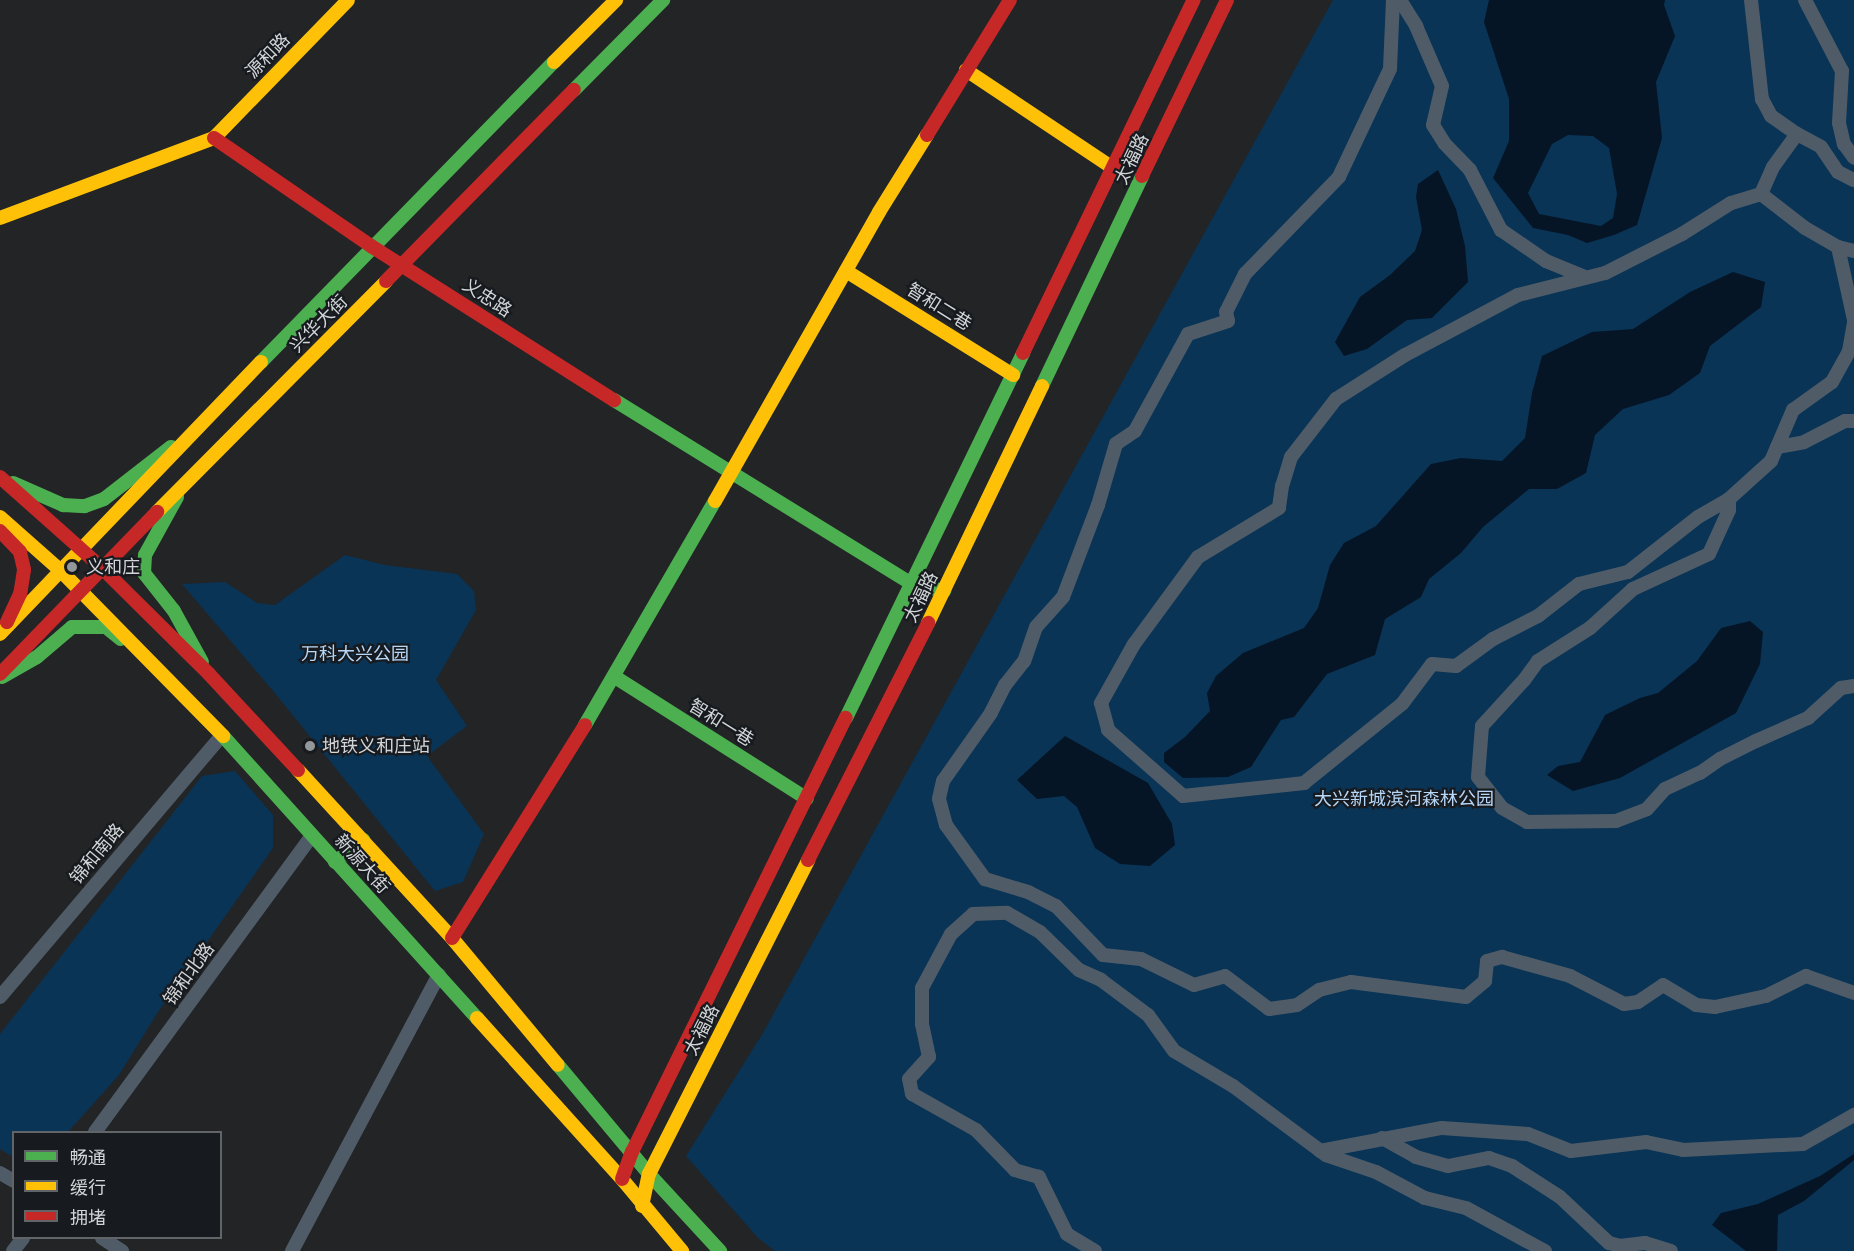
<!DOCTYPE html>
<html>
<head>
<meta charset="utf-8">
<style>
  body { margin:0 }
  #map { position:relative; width:1854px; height:1251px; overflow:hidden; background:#222426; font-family:"Public Sans","Noto Sans SC",sans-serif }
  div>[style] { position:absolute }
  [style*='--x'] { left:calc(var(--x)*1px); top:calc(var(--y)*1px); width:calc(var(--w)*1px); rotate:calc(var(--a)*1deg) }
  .green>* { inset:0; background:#093456 }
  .water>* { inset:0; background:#051526 }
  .street>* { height:14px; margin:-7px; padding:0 7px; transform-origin:7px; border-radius:7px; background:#4f5c68 }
  .fast>* { height:14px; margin:-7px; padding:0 7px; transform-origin:7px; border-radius:7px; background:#4caf50 }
  .slow>* { height:14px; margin:-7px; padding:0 7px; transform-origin:7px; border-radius:7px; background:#ffc107 }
  .jam>* { height:14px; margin:-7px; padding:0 7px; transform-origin:7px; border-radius:7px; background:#c62828 }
  .dots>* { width:16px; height:16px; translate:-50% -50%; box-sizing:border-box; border:3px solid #171a1e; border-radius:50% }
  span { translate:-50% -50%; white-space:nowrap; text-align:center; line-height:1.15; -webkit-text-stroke:4.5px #171a1e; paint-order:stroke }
  .street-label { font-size:18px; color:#d3d6d8 }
  .poi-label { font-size:18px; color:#d3d6d8 }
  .left { translate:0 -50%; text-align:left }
  .park-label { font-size:18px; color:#b6d7f8 }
  .legend { position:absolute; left:12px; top:1131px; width:210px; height:108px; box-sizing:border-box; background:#171a1e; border:2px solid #626568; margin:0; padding:8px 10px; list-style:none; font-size:18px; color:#d3d6d8 }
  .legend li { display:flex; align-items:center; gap:12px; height:30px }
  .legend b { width:30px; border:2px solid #626568 }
</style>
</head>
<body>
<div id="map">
  <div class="green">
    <div style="clip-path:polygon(1333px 0,1854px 0,1854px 1251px,775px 1251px,758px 1238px,686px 1156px,763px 1033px)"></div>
    <div style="clip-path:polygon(345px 555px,385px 565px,457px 574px,474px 591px,476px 610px,436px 680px,467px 726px,427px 756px,484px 834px,463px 882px,435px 891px,274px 692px,182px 584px,225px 582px,257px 603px,275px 605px)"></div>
    <div style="clip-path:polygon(235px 771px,273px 815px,273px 848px,158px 1012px,119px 1075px,68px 1132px,14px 1132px,13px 1157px,0 1149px,0 1034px,202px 776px)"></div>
  </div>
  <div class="water">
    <div style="clip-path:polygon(evenodd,1489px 0,1665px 0,1664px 5px,1675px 36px,1656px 82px,1662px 138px,1637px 225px,1614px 235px,1587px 243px,1568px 235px,1533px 228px,1493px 178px,1509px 141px,1509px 99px,1484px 22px,1489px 0,1568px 135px,1593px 136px,1609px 148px,1617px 194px,1613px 218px,1601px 226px,1539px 214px,1528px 193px,1552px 144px,1568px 135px)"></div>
    <div style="clip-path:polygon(1438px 170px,1456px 209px,1465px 246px,1468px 282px,1432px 318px,1407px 320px,1367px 349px,1344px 356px,1335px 342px,1360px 297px,1390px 275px,1415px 251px,1422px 230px,1416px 197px,1418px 184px)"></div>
    <div style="clip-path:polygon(1733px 272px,1765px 282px,1761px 307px,1710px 346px,1700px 373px,1669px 395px,1623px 409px,1595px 435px,1586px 473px,1557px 489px,1529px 489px,1483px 527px,1461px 553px,1429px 579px,1421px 597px,1385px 619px,1375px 655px,1327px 674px,1294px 717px,1281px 720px,1251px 767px,1228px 777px,1183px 778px,1164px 762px,1164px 753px,1185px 737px,1210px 711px,1207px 693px,1216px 676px,1243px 653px,1304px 628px,1318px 608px,1330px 565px,1344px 543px,1376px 526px,1431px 464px,1461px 458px,1502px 461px,1525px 438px,1532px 393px,1542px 356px,1592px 332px,1633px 329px,1690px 292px)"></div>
    <div style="clip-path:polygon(1750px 621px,1763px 632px,1760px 664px,1736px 713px,1620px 778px,1573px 791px,1547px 775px,1558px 766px,1580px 762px,1605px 715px,1640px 698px,1658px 693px,1697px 661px,1721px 628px)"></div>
    <div style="clip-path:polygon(1065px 736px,1148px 783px,1172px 824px,1175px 845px,1150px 866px,1120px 864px,1095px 848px,1077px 807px,1064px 796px,1037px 799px,1017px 780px)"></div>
    <div style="clip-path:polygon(1854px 1154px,1854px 1160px,1804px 1201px,1778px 1215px,1777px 1251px,1746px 1251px,1712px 1225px,1721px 1213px,1758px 1204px,1820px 1176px)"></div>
  </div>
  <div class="street">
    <div style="--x:1393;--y:0;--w:69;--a:92.5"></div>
    <div style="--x:1390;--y:69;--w:119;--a:115.3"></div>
    <div style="--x:1339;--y:177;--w:135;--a:134.1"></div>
    <div style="--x:1245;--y:274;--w:42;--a:116.6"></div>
    <div style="--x:1226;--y:312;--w:9;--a:77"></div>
    <div style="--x:1228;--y:321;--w:42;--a:162"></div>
    <div style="--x:1188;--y:334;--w:111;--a:118.7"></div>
    <div style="--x:1135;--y:431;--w:23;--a:146"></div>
    <div style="--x:1116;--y:444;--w:64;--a:106.4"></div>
    <div style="--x:1098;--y:505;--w:98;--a:110.8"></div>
    <div style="--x:1063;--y:597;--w:40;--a:132"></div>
    <div style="--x:1036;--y:627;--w:36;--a:109"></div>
    <div style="--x:1024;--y:661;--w:31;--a:128"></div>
    <div style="--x:1005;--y:685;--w:31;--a:117"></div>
    <div style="--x:991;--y:713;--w:83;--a:125.2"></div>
    <div style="--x:943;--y:781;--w:18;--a:103"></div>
    <div style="--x:939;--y:799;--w:27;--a:75"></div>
    <div style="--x:946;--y:825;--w:67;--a:54.2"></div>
    <div style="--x:985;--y:879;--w:45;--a:16.8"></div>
    <div style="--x:1028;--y:892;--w:31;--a:27"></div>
    <div style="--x:1056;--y:906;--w:68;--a:46.2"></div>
    <div style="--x:1103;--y:955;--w:38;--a:6"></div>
    <div style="--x:1141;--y:959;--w:59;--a:26.1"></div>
    <div style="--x:1194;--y:985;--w:32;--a:-16"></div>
    <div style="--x:1225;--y:976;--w:55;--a:36.9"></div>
    <div style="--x:1269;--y:1009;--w:28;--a:-8"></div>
    <div style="--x:1297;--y:1005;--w:27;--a:-34"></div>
    <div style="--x:1319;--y:990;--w:33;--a:-14"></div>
    <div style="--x:1351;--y:982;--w:116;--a:7.4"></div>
    <div style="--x:1466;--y:997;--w:25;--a:-40"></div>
    <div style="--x:1485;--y:981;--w:20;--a:-84"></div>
    <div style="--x:1487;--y:961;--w:16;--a:-15"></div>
    <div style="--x:1502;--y:957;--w:71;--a:15.6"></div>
    <div style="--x:1570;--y:976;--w:61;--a:27.4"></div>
    <div style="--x:1624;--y:1004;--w:14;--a:-8"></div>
    <div style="--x:1638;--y:1002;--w:30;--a:-34"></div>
    <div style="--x:1663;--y:985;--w:39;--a:31"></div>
    <div style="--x:1696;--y:1005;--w:19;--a:6"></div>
    <div style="--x:1715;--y:1007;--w:52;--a:-12.2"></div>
    <div style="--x:1766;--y:996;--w:45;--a:-26.6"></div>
    <div style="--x:1806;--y:976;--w:51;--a:19.5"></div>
    <div style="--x:1400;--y:0;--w:31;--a:58"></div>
    <div style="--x:1416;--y:26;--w:65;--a:66.6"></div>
    <div style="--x:1442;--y:86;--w:40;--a:103"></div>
    <div style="--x:1433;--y:125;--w:22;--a:58"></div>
    <div style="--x:1445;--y:144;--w:36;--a:46"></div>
    <div style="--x:1470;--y:170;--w:68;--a:62.7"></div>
    <div style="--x:1501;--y:230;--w:55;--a:34.6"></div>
    <div style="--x:1546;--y:261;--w:42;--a:22.3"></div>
    <div style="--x:1751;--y:0;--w:100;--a:83.7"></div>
    <div style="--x:1762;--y:99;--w:19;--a:62"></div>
    <div style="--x:1771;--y:116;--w:32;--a:35"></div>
    <div style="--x:1797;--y:134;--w:41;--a:126"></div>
    <div style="--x:1773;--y:167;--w:30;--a:114"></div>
    <div style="--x:1761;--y:194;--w:31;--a:163"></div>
    <div style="--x:1731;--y:203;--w:58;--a:147.7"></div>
    <div style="--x:1682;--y:234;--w:86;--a:153.1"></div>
    <div style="--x:1605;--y:273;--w:90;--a:165.8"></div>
    <div style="--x:1518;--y:295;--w:128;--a:152"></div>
    <div style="--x:1405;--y:355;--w:82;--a:147.5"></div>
    <div style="--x:1336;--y:399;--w:73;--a:127.8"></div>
    <div style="--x:1291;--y:457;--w:30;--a:107"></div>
    <div style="--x:1282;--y:486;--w:22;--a:98"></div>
    <div style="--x:1279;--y:508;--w:95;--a:148.8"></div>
    <div style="--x:1198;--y:557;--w:108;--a:126.3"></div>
    <div style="--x:1134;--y:644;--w:68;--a:119.2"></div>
    <div style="--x:1101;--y:703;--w:28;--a:75"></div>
    <div style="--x:1108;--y:730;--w:100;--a:41.3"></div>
    <div style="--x:1183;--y:796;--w:122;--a:-6.1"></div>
    <div style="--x:1304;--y:783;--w:126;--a:-38.9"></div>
    <div style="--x:1402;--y:704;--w:50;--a:-53.1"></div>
    <div style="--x:1432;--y:664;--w:24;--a:5"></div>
    <div style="--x:1456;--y:666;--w:46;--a:-36.1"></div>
    <div style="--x:1493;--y:639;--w:51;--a:-27.1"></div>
    <div style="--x:1538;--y:616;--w:52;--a:-38"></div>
    <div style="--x:1579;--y:584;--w:50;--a:-13.8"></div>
    <div style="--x:1628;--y:572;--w:89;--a:-38.2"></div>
    <div style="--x:1698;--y:517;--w:36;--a:-30"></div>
    <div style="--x:1729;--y:499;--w:57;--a:-42.1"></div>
    <div style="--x:1771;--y:461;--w:56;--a:-66.7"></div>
    <div style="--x:1793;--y:410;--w:48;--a:-35.7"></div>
    <div style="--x:1832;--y:382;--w:35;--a:-61"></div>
    <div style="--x:1849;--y:351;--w:28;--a:-80"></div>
    <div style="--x:1805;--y:0;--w:80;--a:62.5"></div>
    <div style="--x:1842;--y:71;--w:52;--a:93.3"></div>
    <div style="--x:1839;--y:123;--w:22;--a:77"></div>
    <div style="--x:1844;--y:144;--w:17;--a:54"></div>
    <div style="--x:1797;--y:134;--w:27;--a:28"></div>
    <div style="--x:1821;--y:147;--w:30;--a:56"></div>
    <div style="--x:1838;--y:172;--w:18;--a:27"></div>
    <div style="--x:1761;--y:194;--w:56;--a:37.7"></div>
    <div style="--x:1805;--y:228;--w:38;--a:30"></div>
    <div style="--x:1838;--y:247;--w:16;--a:14"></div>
    <div style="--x:1838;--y:247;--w:75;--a:77.6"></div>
    <div style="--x:1777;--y:447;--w:27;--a:-10"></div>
    <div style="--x:1804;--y:442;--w:46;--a:-27.1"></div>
    <div style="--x:1845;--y:421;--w:9;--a:0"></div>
    <div style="--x:1729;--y:499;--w:11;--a:90"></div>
    <div style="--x:1729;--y:510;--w:48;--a:114.4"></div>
    <div style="--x:1709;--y:554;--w:84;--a:155.3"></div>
    <div style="--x:1633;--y:589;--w:58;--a:137.8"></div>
    <div style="--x:1590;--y:628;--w:62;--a:147.6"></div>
    <div style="--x:1538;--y:661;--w:24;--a:126"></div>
    <div style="--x:1524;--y:680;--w:62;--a:132.4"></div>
    <div style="--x:1482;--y:726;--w:51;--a:94.5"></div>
    <div style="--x:1478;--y:777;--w:39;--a:52"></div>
    <div style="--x:1502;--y:808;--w:29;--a:29"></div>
    <div style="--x:1527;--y:822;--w:89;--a:-0.6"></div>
    <div style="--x:1616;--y:821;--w:33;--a:-21"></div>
    <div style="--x:1647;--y:809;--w:27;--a:-48"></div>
    <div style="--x:1665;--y:789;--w:38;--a:-25"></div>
    <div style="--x:1700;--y:773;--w:24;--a:-35"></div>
    <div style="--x:1720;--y:759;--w:40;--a:-26.6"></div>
    <div style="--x:1756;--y:741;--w:57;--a:-23.9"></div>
    <div style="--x:1808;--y:718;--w:45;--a:-42.3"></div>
    <div style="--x:1841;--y:688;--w:13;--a:-9"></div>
    <div style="--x:0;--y:997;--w:343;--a:-49.7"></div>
    <div style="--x:95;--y:1132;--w:367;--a:-53.8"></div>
    <div style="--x:1382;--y:1138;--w:39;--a:29"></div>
    <div style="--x:1416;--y:1157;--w:33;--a:16"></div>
    <div style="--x:1448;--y:1166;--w:42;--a:-11"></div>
    <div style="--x:1489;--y:1158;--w:24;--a:19"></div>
    <div style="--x:1512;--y:1166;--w:57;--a:32.9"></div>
    <div style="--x:1560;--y:1197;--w:67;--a:43.2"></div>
    <div style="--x:1609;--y:1243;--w:11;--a:15"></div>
    <div style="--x:1620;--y:1246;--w:25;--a:-7"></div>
    <div style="--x:1645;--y:1243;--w:27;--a:17"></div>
    <div style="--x:1320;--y:1151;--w:124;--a:-10.7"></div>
    <div style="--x:1442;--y:1128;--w:86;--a:4"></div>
    <div style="--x:1528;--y:1134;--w:46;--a:21.6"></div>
    <div style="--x:1571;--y:1151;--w:76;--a:-6.8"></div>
    <div style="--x:1646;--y:1142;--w:38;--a:12"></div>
    <div style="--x:1683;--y:1150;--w:120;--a:-2.9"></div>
    <div style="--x:1803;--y:1144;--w:59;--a:-29.6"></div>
    <div style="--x:0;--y:1173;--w:16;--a:30"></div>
    <div style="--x:102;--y:1238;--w:24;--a:33"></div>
    <div style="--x:13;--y:1251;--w:16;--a:-52"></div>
    <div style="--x:292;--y:1251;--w:313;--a:-62"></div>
    <div style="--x:1095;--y:1251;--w:33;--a:-149"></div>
    <div style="--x:1067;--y:1234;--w:64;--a:-116.2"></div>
    <div style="--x:1039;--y:1177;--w:25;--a:-164"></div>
    <div style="--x:1015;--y:1170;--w:56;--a:-134.3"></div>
    <div style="--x:976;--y:1130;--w:73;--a:-150.6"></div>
    <div style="--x:912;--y:1094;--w:15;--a:-101"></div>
    <div style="--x:909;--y:1079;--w:30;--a:-48"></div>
    <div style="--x:929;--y:1057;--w:34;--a:-102"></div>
    <div style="--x:922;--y:1024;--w:36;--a:-90"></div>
    <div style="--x:922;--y:988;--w:61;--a:-61.8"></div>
    <div style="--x:951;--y:934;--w:30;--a:-42"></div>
    <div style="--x:973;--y:914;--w:34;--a:-2"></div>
    <div style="--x:1007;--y:913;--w:38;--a:30"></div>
    <div style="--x:1040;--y:932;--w:54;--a:44.3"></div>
    <div style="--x:1079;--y:970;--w:24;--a:24"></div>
    <div style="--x:1101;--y:980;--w:59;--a:36.7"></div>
    <div style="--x:1148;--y:1015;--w:44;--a:54.2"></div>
    <div style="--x:1174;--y:1051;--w:69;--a:30.7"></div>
    <div style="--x:1233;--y:1086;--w:116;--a:36.6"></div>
    <div style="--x:1326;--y:1155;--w:53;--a:18.8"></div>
    <div style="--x:1376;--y:1172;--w:55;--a:28"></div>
    <div style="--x:1425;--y:1198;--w:42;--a:13.7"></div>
    <div style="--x:1466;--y:1208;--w:90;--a:28.6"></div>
  </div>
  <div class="fast">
    <div style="--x:574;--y:90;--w:127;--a:-45.3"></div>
    <div style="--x:261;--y:362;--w:419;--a:-45.7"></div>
    <div style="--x:1042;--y:386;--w:233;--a:-64.5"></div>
    <div style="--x:614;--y:400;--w:350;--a:31.7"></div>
    <div style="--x:912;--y:584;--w:33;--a:12"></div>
    <div style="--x:13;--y:483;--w:55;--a:23.7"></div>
    <div style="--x:63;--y:505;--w:22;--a:3"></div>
    <div style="--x:85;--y:506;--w:20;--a:-20"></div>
    <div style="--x:104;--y:499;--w:85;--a:-37.8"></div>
    <div style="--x:177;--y:497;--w:66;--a:118.9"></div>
    <div style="--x:145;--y:555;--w:18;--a:93"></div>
    <div style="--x:144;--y:573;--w:48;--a:51.7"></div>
    <div style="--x:174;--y:611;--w:58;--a:61.2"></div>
    <div style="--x:2;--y:677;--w:40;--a:-29.7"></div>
    <div style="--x:37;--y:657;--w:46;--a:-40.6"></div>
    <div style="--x:72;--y:627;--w:34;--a:0"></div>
    <div style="--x:106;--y:627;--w:19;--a:39"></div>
    <div style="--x:615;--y:677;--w:227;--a:32.4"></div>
    <div style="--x:846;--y:718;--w:406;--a:-64.1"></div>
    <div style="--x:585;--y:725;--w:259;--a:-59.9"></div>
    <div style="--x:223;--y:736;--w:380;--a:48"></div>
    <div style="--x:335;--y:862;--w:36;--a:-38"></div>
    <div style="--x:558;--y:1065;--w:142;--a:50.1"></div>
    <div style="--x:649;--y:1174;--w:105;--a:47.3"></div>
  </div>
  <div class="slow">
    <div style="--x:554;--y:62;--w:88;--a:-45"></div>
    <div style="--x:966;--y:70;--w:177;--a:33.7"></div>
    <div style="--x:214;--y:138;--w:192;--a:-45.8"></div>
    <div style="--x:0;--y:218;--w:228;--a:-20.5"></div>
    <div style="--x:846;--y:271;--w:197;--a:31.9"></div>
    <div style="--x:715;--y:501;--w:332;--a:-60.4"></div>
    <div style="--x:879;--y:212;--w:91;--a:-58.1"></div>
    <div style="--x:157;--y:512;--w:325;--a:-45.2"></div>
    <div style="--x:0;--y:517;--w:80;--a:41.5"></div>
    <div style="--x:60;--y:570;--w:233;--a:45.5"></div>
    <div style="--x:928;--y:623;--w:263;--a:-64.3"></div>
    <div style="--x:0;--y:634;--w:377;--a:-46.2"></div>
    <div style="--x:298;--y:770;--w:228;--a:47.5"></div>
    <div style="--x:452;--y:938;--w:165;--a:50.2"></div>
    <div style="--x:477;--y:1018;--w:217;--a:48"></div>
    <div style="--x:622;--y:1179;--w:94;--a:50.2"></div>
    <div style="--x:642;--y:1206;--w:33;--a:-78"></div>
    <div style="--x:649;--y:1174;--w:352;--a:-63.1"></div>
  </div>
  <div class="jam">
    <div style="--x:927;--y:135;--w:158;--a:-58.4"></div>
    <div style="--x:214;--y:138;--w:191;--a:34.5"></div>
    <div style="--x:371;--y:246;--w:288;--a:32.4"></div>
    <div style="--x:1142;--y:176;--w:195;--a:-64.2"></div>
    <div style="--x:386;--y:281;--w:268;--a:-45.5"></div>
    <div style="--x:1023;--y:353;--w:392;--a:-64.2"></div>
    <div style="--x:0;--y:477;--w:137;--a:41.7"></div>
    <div style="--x:102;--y:568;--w:151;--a:44.7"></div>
    <div style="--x:209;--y:674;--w:131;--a:47.2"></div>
    <div style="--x:0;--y:531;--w:29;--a:46"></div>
    <div style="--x:20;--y:552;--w:18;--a:77"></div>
    <div style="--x:24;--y:570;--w:24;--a:99"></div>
    <div style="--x:20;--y:594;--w:31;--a:115"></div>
    <div style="--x:0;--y:674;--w:226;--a:-45.9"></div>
    <div style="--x:808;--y:860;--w:266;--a:-63.1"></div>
    <div style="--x:452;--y:938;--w:251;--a:-58"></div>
    <div style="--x:622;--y:1179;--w:29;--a:-70"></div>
    <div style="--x:632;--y:1152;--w:484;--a:-63.8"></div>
  </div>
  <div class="dots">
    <div style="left:72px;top:567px;background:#95989a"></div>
    <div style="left:310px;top:746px;background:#95989a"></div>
  </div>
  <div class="street-label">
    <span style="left:268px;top:56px;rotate:-46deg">源和路</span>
    <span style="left:1132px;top:159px;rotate:-64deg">太福路</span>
    <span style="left:487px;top:298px;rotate:33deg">义忠路</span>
    <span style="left:939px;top:307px;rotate:32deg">智和二巷</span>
    <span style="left:319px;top:324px;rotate:-45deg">兴华大街</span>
    <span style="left:921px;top:597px;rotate:-64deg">太福路</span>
    <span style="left:721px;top:723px;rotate:32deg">智和一巷</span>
    <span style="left:97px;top:854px;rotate:-50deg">锦和南路</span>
    <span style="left:362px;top:864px;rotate:48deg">新源大街</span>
    <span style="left:189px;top:974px;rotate:-54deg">锦和北路</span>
    <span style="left:702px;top:1030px;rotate:-63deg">太福路</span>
  </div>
  <div class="poi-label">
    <span class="left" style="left:86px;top:567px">义和庄</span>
    <span class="left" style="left:322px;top:746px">地铁义和庄站</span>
  </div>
  <div class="park-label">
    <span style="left:355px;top:654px">万科大兴公园</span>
    <span style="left:1404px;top:799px">大兴新城滨河森林公园</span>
  </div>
  <ul class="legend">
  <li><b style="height:8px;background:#4caf50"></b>畅通</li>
  <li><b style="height:8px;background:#ffc107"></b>缓行</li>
  <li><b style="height:8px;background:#c62828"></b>拥堵</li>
  </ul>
</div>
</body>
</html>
